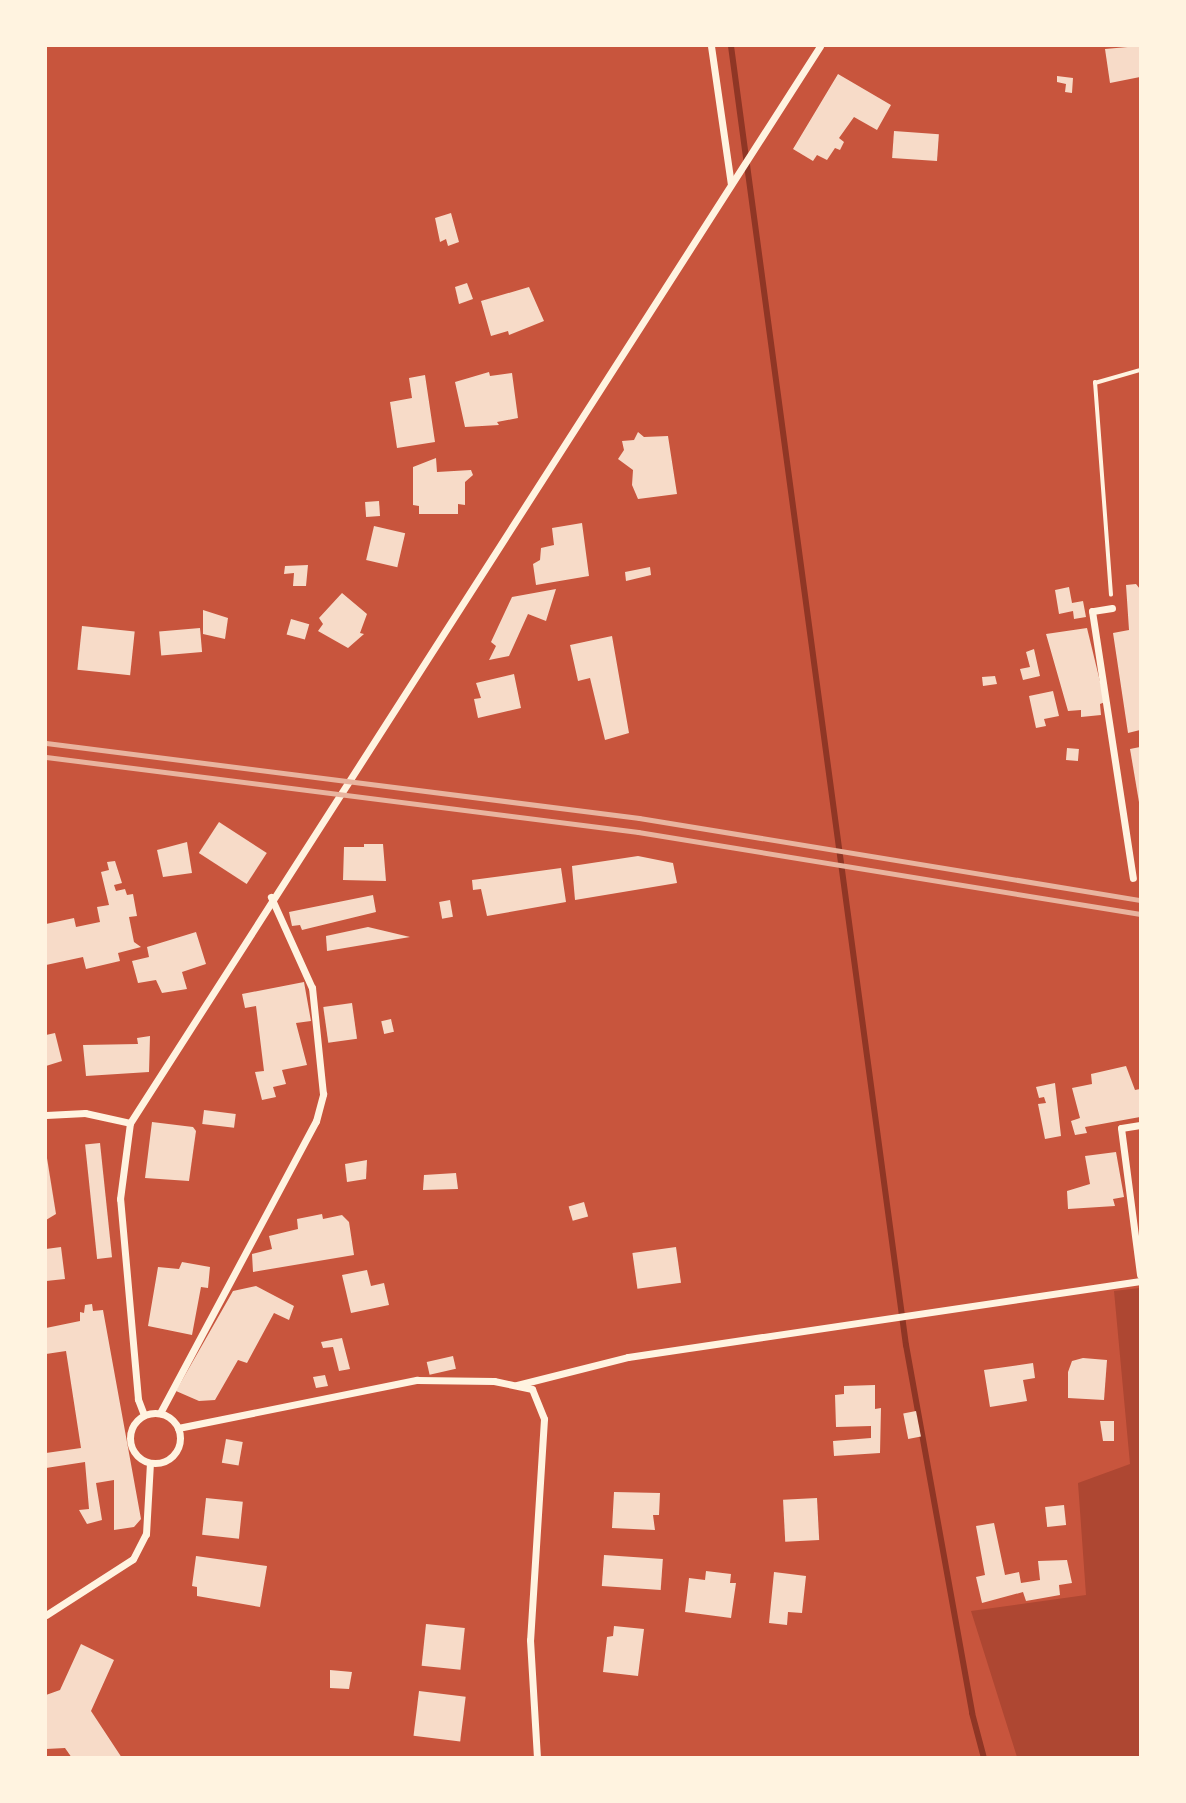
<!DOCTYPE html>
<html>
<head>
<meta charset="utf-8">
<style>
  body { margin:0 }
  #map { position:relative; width:1186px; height:1803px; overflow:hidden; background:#c8553d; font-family:"Roboto Condensed",sans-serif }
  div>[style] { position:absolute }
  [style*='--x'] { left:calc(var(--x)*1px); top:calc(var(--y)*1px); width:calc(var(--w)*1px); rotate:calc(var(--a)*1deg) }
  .green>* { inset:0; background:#ae4732 }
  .stream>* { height:6px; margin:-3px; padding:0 3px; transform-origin:3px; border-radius:3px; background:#8f3625 }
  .building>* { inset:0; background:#f7dbc8; transform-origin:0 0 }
  .path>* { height:3.5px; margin:-1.75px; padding:0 1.75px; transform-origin:1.75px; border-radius:1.75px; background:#fff3e0 }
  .minor>* { height:7px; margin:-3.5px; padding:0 3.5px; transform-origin:3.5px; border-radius:3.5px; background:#fff3e0 }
  .minor>.ring { margin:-3.5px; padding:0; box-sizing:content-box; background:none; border:7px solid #fff3e0; border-radius:50% }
  .rail>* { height:5px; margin:-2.5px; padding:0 2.5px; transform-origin:2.5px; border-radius:2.5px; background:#e9b49f }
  span { translate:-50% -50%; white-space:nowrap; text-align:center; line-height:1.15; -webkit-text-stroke:7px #fff3e0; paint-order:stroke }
  .frame { position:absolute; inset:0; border:47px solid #fff3e0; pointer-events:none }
</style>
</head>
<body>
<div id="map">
  <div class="green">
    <div style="clip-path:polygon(1140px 1288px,1140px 1757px,1017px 1757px,971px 1611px,1086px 1595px,1078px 1483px,1130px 1464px,1114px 1291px)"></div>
  </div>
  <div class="stream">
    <div style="--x:731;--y:46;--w:1311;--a:82.33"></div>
    <div style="--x:906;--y:1345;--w:374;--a:79.8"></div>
    <div style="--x:972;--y:1713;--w:47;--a:75.1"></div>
  </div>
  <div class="building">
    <div style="clip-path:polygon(1139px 46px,1140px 77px,1110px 83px,1105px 49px)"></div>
    <div style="clip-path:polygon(838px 74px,891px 105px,877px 130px,854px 117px,839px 138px,844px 142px,840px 150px,835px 148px,827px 160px,817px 155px,813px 161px,793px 149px)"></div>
    <div style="clip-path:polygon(1057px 76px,1073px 78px,1072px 93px,1065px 92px,1066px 84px,1057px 82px)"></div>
    <div style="left:894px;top:131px;width:45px;height:27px;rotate:4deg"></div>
    <div style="clip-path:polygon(451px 213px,459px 242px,448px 246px,446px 239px,440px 242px,435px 218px)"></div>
    <div style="clip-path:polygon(467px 283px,473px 299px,459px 304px,455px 287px)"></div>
    <div style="clip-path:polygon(529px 287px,544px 321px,509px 335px,508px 331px,491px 336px,481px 301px)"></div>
    <div style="clip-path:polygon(489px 372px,490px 376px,512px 373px,518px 418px,497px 422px,499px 425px,465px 427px,455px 382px)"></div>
    <div style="clip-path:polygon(425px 375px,435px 442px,397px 448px,390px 402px,412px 398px,409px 378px)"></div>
    <div style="clip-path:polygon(638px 432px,644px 437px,668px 436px,677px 494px,638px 499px,632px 485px,633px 470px,618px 459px,624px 450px,622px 441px,634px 440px)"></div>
    <div style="clip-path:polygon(436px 458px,437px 472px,471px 470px,473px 475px,465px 482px,465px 505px,458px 504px,458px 514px,419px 514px,419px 506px,413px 505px,413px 467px)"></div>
    <div style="left:379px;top:501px;width:15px;height:14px;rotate:86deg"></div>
    <div style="clip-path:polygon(582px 523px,589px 576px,536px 585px,533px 564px,540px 560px,541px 548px,554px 545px,552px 528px)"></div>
    <div style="left:374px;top:526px;width:32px;height:35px;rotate:13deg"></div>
    <div style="clip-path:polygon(308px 565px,306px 586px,293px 586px,294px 573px,284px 574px,285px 566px)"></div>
    <div style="clip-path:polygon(650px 567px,651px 575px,626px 581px,625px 572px)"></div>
    <div style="clip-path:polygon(1136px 584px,1140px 589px,1140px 730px,1128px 733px,1113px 633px,1129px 630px,1126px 585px)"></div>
    <div style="clip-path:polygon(1069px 587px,1072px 603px,1083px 601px,1086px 617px,1074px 619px,1073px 611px,1059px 614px,1055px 590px)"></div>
    <div style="clip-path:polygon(556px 589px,546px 621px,528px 614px,509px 656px,489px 660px,496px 646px,491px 642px,512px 597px)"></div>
    <div style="clip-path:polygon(342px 593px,367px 614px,360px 633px,364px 634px,348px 648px,318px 631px,323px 624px,319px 618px)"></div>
    <div style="clip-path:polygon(203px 610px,228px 618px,225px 639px,203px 634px)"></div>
    <div style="left:291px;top:619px;width:19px;height:16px;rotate:16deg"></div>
    <div style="left:82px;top:626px;width:53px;height:44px;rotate:6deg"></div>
    <div style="left:200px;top:628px;width:24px;height:41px;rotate:85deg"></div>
    <div style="clip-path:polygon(1087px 628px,1105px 702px,1100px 704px,1101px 715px,1081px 717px,1081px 710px,1068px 711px,1046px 634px)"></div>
    <div style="clip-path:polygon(612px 636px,629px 733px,605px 740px,590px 678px,578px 681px,570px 645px)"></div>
    <div style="clip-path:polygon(1034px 649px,1040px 676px,1023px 680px,1020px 669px,1030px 667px,1026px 652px)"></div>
    <div style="clip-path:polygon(514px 674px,521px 708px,478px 718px,474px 699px,481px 698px,476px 683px)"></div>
    <div style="clip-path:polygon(995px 676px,997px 684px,983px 686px,982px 677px)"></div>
    <div style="clip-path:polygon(1053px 691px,1059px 716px,1044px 719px,1046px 726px,1036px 728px,1029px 696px)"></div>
    <div style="clip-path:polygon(1140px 747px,1140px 802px,1139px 802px,1130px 749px)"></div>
    <div style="left:1067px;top:748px;width:12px;height:12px;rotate:5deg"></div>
    <div style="left:219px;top:822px;width:57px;height:37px;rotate:33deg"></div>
    <div style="clip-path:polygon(187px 842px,192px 873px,163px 877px,157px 850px)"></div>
    <div style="clip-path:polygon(364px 844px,383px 844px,386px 881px,343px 880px,344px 847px,364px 847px)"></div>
    <div style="clip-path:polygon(638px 856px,673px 863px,677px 883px,575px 900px,572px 866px)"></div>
    <div style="clip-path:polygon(115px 861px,122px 883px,114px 885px,116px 891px,125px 889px,127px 895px,133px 894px,137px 916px,129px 917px,134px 942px,141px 947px,118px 953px,120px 961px,86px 969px,83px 957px,46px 965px,46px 924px,74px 918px,76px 927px,100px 922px,97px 907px,109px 905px,101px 872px,109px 870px,107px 862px)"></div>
    <div style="clip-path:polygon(561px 868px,566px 902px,487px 916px,481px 889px,473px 890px,472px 880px)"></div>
    <div style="clip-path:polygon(373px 895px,376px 912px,302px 930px,300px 925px,292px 926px,289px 912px)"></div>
    <div style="left:450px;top:900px;width:17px;height:11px;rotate:80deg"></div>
    <div style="clip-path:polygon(368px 927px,410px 937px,327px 951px,326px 936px)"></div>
    <div style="clip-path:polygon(196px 932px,206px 964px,182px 972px,187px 989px,162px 993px,156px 980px,138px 983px,132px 961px,149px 957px,147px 947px)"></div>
    <div style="clip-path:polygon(304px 982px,311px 1021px,296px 1023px,307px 1065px,282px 1070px,286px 1084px,273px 1087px,276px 1097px,262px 1100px,255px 1072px,264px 1071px,256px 1006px,245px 1008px,242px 994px)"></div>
    <div style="left:352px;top:1003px;width:36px;height:29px;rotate:82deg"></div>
    <div style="left:391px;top:1019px;width:13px;height:10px;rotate:77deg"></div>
    <div style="clip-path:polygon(55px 1033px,62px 1061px,46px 1066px,46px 1035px)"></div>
    <div style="clip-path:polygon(150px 1036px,149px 1072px,86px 1076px,83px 1045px,138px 1044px,137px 1038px)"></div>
    <div style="clip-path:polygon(1126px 1066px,1135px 1090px,1140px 1089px,1140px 1117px,1085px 1127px,1087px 1133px,1075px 1135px,1071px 1121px,1080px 1118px,1072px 1088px,1092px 1084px,1091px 1074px)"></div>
    <div style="clip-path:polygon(1055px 1083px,1061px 1136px,1045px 1139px,1038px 1104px,1046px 1103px,1044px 1097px,1039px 1098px,1036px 1087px)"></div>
    <div style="left:204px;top:1110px;width:32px;height:14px;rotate:7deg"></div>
    <div style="clip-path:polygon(152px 1122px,193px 1127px,196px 1131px,189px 1181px,145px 1178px)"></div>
    <div style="left:100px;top:1143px;width:115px;height:15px;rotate:84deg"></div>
    <div style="clip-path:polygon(46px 1152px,56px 1214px,46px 1220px)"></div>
    <div style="clip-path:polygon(1116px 1152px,1124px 1197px,1113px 1199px,1115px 1206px,1068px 1209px,1067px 1191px,1090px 1184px,1085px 1156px)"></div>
    <div style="clip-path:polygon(367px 1160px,366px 1179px,347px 1182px,345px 1164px)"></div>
    <div style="clip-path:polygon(456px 1173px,458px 1189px,423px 1190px,424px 1175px)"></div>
    <div style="left:584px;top:1202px;width:15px;height:16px;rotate:74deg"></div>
    <div style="clip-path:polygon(322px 1214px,323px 1219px,342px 1215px,349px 1222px,354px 1255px,253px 1272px,252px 1254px,272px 1249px,269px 1236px,298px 1229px,297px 1219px)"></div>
    <div style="clip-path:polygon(61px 1247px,65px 1279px,46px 1281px,46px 1249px)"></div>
    <div style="left:676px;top:1247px;width:36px;height:44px;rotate:82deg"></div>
    <div style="clip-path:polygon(182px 1262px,210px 1267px,208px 1288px,201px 1287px,192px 1335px,148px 1326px,158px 1267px,179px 1269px)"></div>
    <div style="clip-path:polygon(367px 1270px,371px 1286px,384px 1283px,389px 1305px,351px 1313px,342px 1275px)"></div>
    <div style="clip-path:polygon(256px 1286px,294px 1306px,289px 1320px,274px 1313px,247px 1363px,238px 1360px,215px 1400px,199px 1401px,176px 1391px,233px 1291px)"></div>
    <div style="clip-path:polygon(92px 1304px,93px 1311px,103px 1310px,141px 1519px,134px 1527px,114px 1530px,114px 1480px,96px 1483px,102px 1520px,87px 1524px,79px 1510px,89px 1509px,85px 1462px,46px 1468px,46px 1453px,81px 1448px,66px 1351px,46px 1354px,46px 1328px,80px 1321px,80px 1312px,84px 1313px,85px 1305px)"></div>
    <div style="clip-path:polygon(342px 1338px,350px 1369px,339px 1371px,333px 1347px,323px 1348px,321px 1342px)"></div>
    <div style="left:453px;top:1356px;width:13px;height:27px;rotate:77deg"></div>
    <div style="clip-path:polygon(1083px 1358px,1107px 1360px,1104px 1400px,1068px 1398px,1068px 1372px,1072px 1361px)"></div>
    <div style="clip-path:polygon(1033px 1363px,1035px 1378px,1023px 1380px,1027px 1401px,990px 1407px,984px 1370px)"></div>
    <div style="clip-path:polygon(325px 1375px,328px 1386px,316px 1388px,313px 1377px)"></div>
    <div style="clip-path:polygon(875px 1385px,875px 1409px,881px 1408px,880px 1453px,834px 1456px,833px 1441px,871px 1438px,871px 1426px,836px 1427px,835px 1395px,844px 1394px,844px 1386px)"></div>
    <div style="left:916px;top:1411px;width:26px;height:13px;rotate:79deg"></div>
    <div style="clip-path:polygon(1100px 1421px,1114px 1421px,1114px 1441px,1103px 1441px)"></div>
    <div style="left:226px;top:1439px;width:17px;height:24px;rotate:10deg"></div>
    <div style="clip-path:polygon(614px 1492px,660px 1493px,659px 1515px,653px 1515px,655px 1530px,612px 1528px)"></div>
    <div style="left:206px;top:1498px;width:37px;height:37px;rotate:6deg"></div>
    <div style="left:817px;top:1498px;width:42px;height:34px;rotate:87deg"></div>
    <div style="left:1064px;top:1505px;width:20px;height:19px;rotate:84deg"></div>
    <div style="clip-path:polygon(994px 1523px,1005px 1575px,1019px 1572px,1021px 1583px,1040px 1580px,1038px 1561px,1067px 1560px,1072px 1583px,1059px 1585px,1060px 1595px,1026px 1601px,1023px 1592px,982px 1603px,976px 1577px,985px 1575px,976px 1526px)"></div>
    <div style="left:604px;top:1555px;width:59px;height:31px;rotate:4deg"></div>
    <div style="clip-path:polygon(196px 1556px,267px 1566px,260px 1607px,197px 1596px,197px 1587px,192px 1586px)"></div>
    <div style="clip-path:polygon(706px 1571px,731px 1574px,730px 1583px,736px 1583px,731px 1618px,685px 1612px,689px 1578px,705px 1580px)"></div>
    <div style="clip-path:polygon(774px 1572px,806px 1576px,802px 1613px,788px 1612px,787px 1625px,769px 1623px)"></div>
    <div style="left:426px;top:1624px;width:39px;height:42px;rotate:6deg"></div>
    <div style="clip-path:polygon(614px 1626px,644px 1629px,638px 1676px,603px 1672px,607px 1637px,613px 1636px)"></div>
    <div style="clip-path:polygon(81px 1644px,114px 1660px,91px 1711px,122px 1758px,72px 1758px,65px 1748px,46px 1749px,46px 1695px,60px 1690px)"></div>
    <div style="clip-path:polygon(330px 1670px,352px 1672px,349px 1689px,330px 1688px)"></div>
    <div style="left:419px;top:1691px;width:47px;height:45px;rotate:7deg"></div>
  </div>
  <div class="path">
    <div style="--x:1111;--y:595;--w:213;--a:-94.3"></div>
    <div style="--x:1095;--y:383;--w:47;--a:-16.1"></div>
  </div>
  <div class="minor">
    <div style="--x:711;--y:46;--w:139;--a:81.8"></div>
    <div style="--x:1112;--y:608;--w:20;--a:171"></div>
    <div style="--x:1092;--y:611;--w:270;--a:81.3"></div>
    <div style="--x:46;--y:1115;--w:39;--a:-3"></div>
    <div style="--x:85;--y:1113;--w:46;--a:12.5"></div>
    <div style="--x:1140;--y:1125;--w:19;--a:171"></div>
    <div style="--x:1121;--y:1128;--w:148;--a:82.6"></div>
    <div style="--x:517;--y:1385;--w:114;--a:-14.2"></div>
    <div style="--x:628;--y:1357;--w:518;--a:-8.44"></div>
    <div style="--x:160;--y:1413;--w:331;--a:-61.9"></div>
    <div style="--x:316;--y:1121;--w:28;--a:-75"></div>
    <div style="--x:323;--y:1094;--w:107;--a:-95.9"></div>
    <div style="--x:312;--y:988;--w:100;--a:-114.3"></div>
    <div class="ring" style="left:130px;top:1413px;width:43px;height:43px"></div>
    <div style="--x:144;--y:1415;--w:17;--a:-111"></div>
    <div style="--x:138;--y:1399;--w:201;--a:-95.1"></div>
    <div style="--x:120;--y:1199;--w:77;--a:-82.5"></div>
    <div style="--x:130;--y:1123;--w:1279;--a:-57.35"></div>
    <div style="--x:178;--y:1428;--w:244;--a:-11.4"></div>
    <div style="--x:417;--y:1380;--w:77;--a:0.7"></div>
    <div style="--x:494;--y:1381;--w:39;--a:12"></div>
    <div style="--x:532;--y:1389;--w:32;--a:68"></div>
    <div style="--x:544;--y:1419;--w:221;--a:93.6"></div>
    <div style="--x:530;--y:1640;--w:118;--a:86.6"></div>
    <div style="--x:46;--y:1615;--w:103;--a:-32.8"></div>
    <div style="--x:133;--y:1559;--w:28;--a:-63"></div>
    <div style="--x:146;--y:1534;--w:71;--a:-86.8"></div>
  </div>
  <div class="rail">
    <div style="--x:46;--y:743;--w:598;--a:7.21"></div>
    <div style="--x:639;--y:818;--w:508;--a:9.3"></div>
    <div style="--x:46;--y:757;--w:597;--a:7.22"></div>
    <div style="--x:638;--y:832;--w:509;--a:9.28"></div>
  </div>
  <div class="frame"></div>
</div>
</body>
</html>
